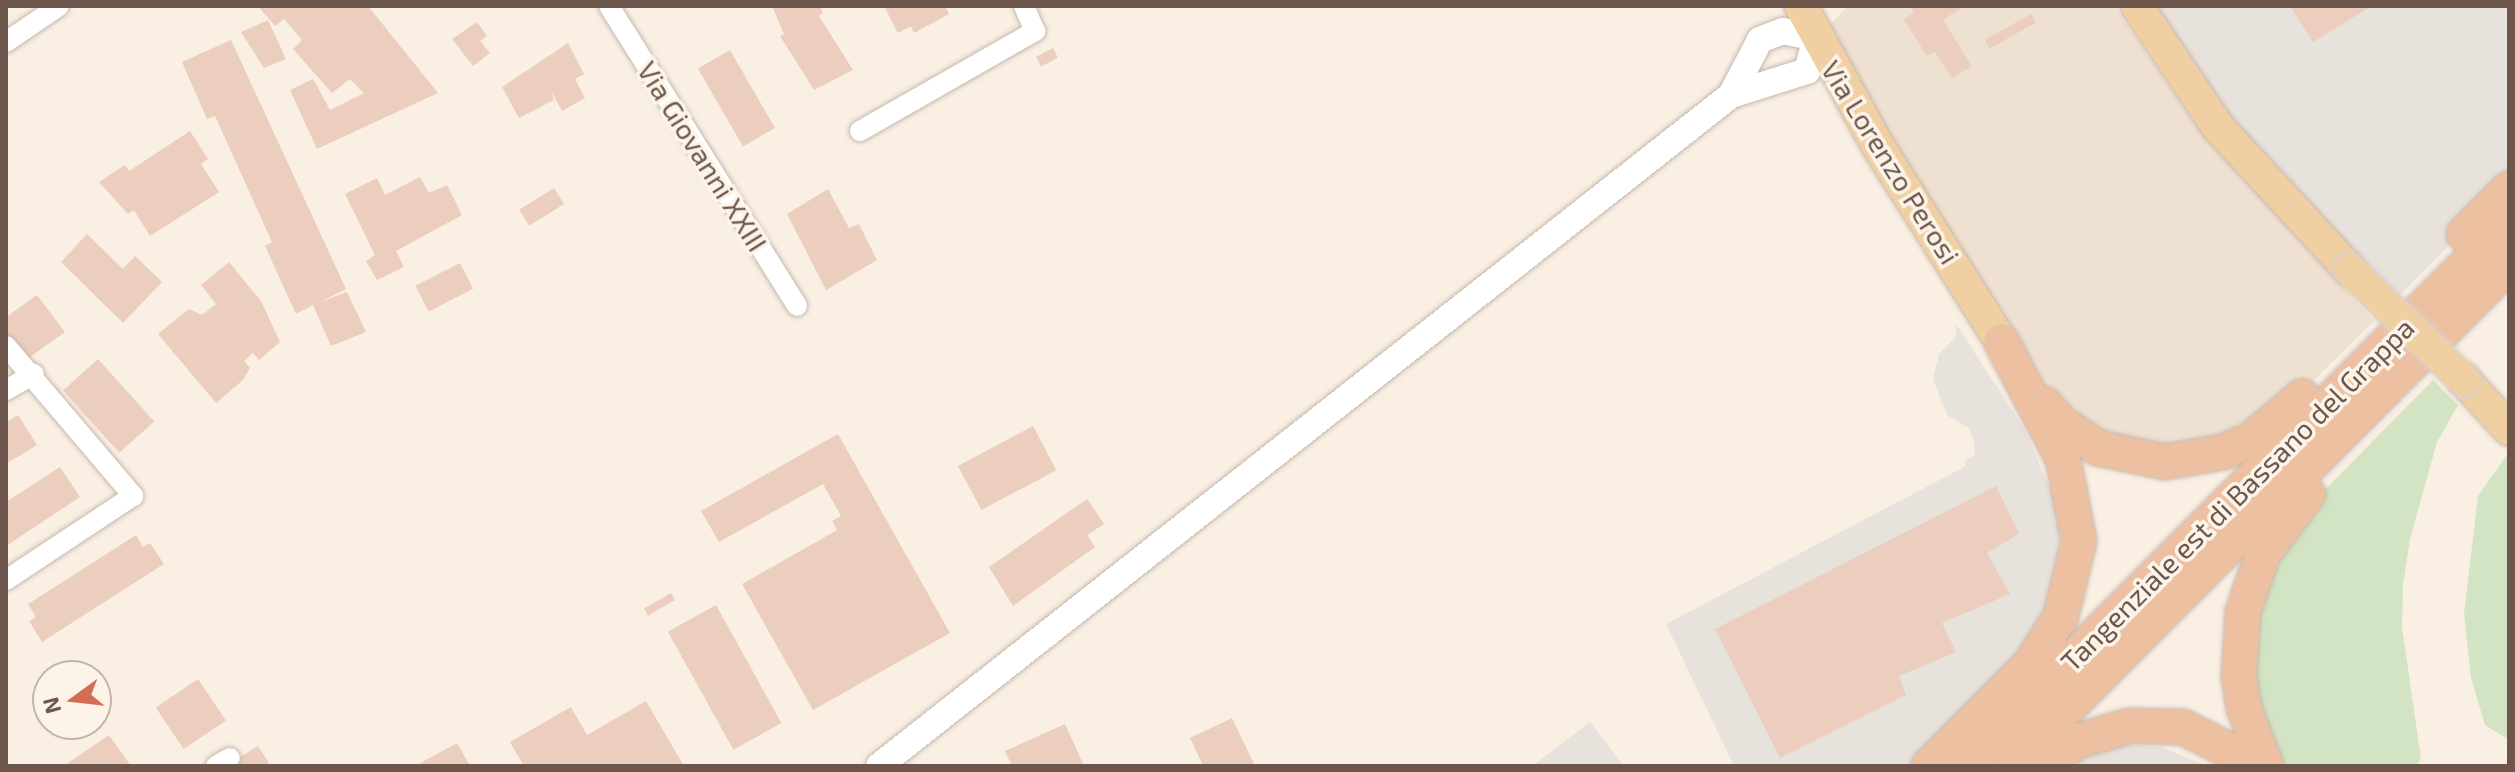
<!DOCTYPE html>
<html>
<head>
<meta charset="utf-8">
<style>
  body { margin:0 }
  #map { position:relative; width:2515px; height:772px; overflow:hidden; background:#f9efe3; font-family:"Exo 2",sans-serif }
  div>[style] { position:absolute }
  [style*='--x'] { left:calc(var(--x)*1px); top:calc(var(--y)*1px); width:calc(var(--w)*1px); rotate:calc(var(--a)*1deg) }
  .residential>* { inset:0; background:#efe1d2 }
  .industrial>* { inset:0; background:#e8e2dd }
  .green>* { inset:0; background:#d2e4c3 }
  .building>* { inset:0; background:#ebcebe; transform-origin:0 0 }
  .roads { filter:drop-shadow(0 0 2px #c8b7ab) drop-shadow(0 0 2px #c8b7ab) }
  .minor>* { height:20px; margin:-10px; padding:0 10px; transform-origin:10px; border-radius:10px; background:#fff }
  .tertiary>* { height:26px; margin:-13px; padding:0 13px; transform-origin:13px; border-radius:13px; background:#fff }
  .primary>* { height:32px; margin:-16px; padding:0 16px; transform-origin:16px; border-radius:16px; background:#f0d0a3 }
  .trunk>* { height:34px; margin:-17px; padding:0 17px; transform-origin:17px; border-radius:17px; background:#eec0a2 }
  .bridges { filter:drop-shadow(0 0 2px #d6d0cd) drop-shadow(0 0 2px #d6d0cd) }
  .primary-bridge>* { height:32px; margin:-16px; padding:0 16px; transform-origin:16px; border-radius:16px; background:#f0d0a3 }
  span { translate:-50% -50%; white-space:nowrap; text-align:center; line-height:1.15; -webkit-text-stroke:7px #fcf4e8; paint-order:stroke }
  .street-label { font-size:28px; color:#6d574c }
  .frame { position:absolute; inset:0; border:8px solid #6d574c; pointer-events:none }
  .north { position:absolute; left:32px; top:660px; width:80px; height:80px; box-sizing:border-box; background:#fcf4e8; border:2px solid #c3b5aa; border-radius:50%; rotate:255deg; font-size:22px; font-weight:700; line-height:32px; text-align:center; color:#6d574c }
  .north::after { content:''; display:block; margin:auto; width:28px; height:36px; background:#d46d56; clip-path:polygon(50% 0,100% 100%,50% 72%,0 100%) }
</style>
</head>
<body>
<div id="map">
  <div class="residential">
    <div style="clip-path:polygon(1848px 6px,2114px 6px,2194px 122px,2374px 321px,2282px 412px,2198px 458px,2065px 427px,1826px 29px)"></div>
  </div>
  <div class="industrial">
    <div style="clip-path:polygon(2155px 6px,2509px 6px,2509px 185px,2397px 298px,2250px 149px)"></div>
    <div style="clip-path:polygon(1956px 324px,2025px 430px,2054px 498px,2060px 538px,2050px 609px,2017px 670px,1925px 766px,1734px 766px,1666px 624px,1966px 466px,1964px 461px,1975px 455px,1974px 440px,1969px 428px,1947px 415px,1933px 379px,1939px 354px,1956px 337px)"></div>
    <div style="clip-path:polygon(1590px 722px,1624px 766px,1532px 766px)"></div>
    <div style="clip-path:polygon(2119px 745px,2160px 747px,2208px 766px,2057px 766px)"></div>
  </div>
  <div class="green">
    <div style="clip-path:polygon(2433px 380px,2458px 405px,2437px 442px,2410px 539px,2403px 585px,2402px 627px,2421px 759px,2416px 766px,2268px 766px,2251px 718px,2262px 576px,2308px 507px)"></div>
    <div style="clip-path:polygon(2509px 452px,2509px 740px,2485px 725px,2471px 678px,2464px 614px,2478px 496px)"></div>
  </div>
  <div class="building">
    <div style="clip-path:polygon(258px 6px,368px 6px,438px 93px,317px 149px,290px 90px,313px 79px,330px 110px,364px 93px,350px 79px,332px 93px,293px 49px,302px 40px,284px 19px,275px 26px)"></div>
    <div style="clip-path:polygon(772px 6px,820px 6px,823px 13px,819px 16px,853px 70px,814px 90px,780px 36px,784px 34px)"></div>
    <div style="clip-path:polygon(884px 6px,945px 6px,949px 14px,914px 33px,911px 26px,898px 33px)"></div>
    <div style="clip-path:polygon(1911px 6px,1964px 6px,1943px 20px,1972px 66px,1952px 78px,1935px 52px,1927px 56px,1904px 20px,1914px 12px)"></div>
    <div style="clip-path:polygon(2290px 6px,2372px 6px,2313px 42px)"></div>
    <div style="left:2031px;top:14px;width:10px;height:53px;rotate:61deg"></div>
    <div style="clip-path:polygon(268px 20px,286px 59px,264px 68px,241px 32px)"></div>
    <div style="clip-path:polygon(477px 22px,487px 36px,480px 41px,490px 53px,473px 66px,452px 39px)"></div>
    <div style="clip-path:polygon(231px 40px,346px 289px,320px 302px,347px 292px,366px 332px,331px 346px,313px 305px,296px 314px,265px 246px,272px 242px,215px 116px,207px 119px,182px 62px)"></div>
    <div style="clip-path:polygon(568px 43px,584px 74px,575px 79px,585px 98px,562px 111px,551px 91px,554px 100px,519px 118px,502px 87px)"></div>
    <div style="left:1053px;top:48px;width:11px;height:19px;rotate:63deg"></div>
    <div style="left:730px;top:50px;width:90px;height:37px;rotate:60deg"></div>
    <div style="clip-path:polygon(190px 131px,208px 159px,201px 164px,219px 192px,150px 236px,134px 210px,128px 214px,99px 182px,125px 165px,129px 171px)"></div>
    <div style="clip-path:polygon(420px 177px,429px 193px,447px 185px,462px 215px,396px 251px,404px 267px,377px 280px,366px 261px,375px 255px,345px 194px,377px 178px,385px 195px)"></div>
    <div style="left:554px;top:188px;width:19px;height:41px;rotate:58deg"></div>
    <div style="clip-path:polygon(828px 189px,849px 228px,859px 224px,877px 260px,826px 290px,787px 214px)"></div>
    <div style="clip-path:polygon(87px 234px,123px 269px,135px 256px,162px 282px,123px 323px,61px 262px)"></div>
    <div style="clip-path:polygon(229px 262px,261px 301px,280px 342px,259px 360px,253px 353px,244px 361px,250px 368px,243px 380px,216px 403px,158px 334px,189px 309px,202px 315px,216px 304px,201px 285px)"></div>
    <div style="left:460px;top:263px;width:29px;height:50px;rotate:63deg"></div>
    <div style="clip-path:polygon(37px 295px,65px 332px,23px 362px,6px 338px,6px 317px)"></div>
    <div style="left:98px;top:359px;width:84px;height:47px;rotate:48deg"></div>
    <div style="clip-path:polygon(18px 415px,37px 445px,6px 464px,6px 422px)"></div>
    <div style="left:1033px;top:426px;width:50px;height:85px;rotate:62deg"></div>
    <div style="clip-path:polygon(838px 434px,950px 633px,813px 710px,742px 584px,837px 530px,832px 521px,841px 516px,823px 484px,719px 542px,701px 511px)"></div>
    <div style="clip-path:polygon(60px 467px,80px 497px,6px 546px,6px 502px)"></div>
    <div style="clip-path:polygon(1996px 486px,2019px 534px,1987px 553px,2010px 594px,1942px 623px,1956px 652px,1899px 676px,1906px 695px,1780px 758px,1715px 629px)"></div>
    <div style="clip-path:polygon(1087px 499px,1104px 524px,1087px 535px,1095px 547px,1013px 606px,989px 567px)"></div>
    <div style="clip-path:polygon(136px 535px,143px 547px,150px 543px,164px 564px,42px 642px,29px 621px,36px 617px,28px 604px)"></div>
    <div style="left:671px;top:593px;width:8px;height:31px;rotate:60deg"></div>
    <div style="left:716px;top:605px;width:135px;height:55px;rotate:61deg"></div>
    <div style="left:198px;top:679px;width:50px;height:51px;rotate:56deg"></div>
    <div style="clip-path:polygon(646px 701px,684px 766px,524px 766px,510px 742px,571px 707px,587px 735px)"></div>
    <div style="clip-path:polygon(1232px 718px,1255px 766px,1203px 766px,1190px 738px)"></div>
    <div style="clip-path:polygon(1065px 724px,1084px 766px,1012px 766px,1005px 751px)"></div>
    <div style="clip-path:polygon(109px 735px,131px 766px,64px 766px)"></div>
    <div style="clip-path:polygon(457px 743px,470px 766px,415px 766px)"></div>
    <div style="clip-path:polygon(258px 746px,269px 763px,264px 766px,226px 766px)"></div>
  </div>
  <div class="roads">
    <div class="minor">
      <div style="--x:609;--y:6;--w:354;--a:57.9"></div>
      <div style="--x:6;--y:42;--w:64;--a:-34.2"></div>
      <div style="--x:860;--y:131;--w:202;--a:-29.7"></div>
      <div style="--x:1035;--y:31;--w:27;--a:-114"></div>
      <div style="--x:6;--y:346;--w:197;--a:49.7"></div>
      <div style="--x:133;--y:496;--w:152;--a:146.5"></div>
      <div style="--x:6;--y:390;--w:32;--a:-30"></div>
      <div style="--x:216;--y:766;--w:16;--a:-30"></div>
    </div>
    <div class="tertiary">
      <div style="--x:879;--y:766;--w:1085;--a:-38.22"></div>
      <div style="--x:1731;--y:95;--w:80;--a:-17.5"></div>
      <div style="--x:1807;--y:71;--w:34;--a:-75"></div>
      <div style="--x:1816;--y:38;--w:34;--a:-168"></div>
      <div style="--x:1783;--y:31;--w:25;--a:159"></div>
      <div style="--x:1760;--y:40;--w:62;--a:117.8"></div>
    </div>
    <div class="primary">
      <div style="--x:1801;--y:6;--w:160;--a:61.2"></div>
      <div style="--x:1878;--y:146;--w:231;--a:57.8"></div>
      <div style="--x:2137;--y:6;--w:146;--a:56.2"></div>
      <div style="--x:2218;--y:127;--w:195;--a:47.3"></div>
      <div style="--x:2464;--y:380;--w:67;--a:47.4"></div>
    </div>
    <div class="trunk">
      <div style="--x:2464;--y:234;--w:64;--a:-45"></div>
      <div style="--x:2044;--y:404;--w:25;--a:48"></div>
      <div style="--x:2061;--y:423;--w:45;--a:34"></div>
      <div style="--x:2098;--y:448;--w:68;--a:11.8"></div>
      <div style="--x:2165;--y:462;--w:59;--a:-9.8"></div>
      <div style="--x:2223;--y:452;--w:30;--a:-23"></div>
      <div style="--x:2251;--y:440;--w:67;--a:-40.1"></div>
      <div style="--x:1929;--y:766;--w:143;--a:-45"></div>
      <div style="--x:2030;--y:665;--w:58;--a:-57.7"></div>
      <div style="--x:2061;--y:616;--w:77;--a:-76.5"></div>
      <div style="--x:2079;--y:541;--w:84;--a:-101"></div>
      <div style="--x:2063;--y:459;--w:133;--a:-117.7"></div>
      <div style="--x:1965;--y:766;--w:769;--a:-45"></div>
      <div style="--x:2010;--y:766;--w:707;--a:-45.11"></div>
      <div style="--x:2038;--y:766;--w:47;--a:-32"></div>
      <div style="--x:2078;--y:741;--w:53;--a:-16.4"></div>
      <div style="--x:2129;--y:726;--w:54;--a:1.1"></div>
      <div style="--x:2183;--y:727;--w:51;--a:27.1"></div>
      <div style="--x:2228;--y:750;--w:22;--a:47"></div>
      <div style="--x:2266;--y:766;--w:62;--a:-110.8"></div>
      <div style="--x:2244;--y:708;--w:32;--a:-99"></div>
      <div style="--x:2239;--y:676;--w:64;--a:-86.4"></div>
      <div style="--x:2243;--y:612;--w:61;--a:-71"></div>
      <div style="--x:2263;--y:554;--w:75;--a:-53.1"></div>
    </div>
  </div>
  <div class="bridges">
    <div class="primary-bridge">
      <div style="--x:2350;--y:270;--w:158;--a:44"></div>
    </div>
  </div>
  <div class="street-label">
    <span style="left:703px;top:156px;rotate:58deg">Via Giovanni XXIII</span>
    <span style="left:1891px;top:162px;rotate:58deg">Via Lorenzo Perosi</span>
    <span style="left:2237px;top:494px;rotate:-45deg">Tangenziale est di Bassano del Grappa</span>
  </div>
  <div class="frame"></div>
  <div class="north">N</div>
</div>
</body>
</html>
